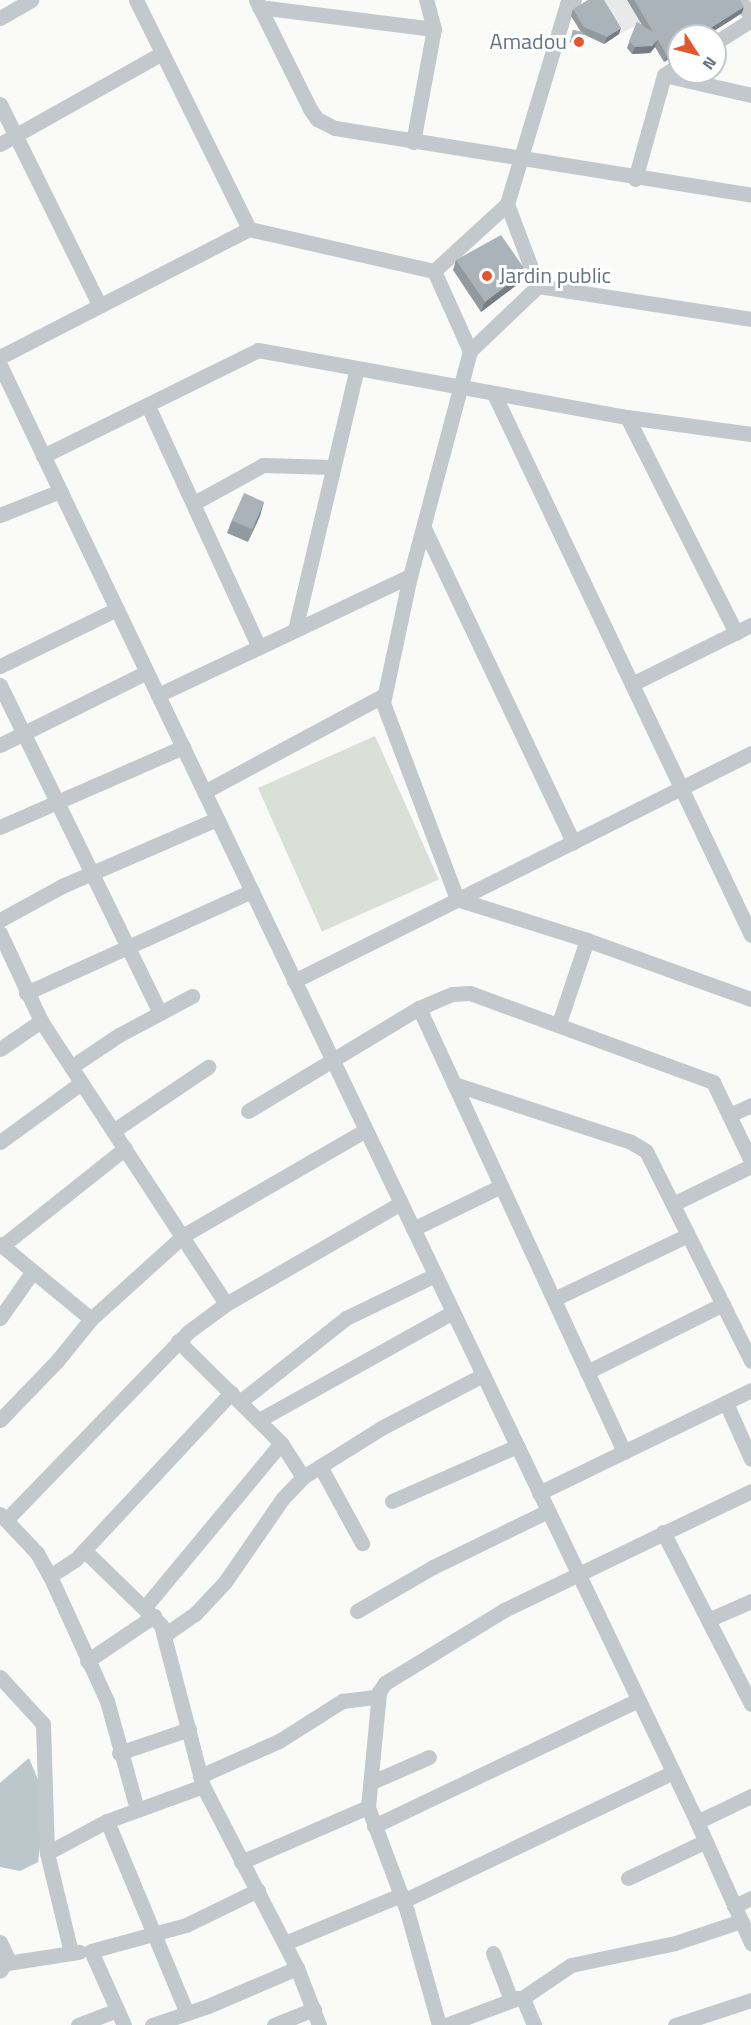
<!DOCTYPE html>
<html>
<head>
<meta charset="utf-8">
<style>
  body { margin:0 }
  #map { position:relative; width:751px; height:2025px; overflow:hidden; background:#fafaf8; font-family:"Titillium Web",sans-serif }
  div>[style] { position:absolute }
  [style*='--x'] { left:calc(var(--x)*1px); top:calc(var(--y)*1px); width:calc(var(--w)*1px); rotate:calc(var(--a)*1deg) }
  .built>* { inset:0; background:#e8e9e9 }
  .green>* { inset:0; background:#dadfd7; transform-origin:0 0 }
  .water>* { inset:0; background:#bbc7cb }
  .street>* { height:15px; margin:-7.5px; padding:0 7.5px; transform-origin:7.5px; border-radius:7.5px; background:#c3c8cc }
  .wall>* { inset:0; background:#929a9f }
  .shaded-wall>* { inset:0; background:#777d82 }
  .building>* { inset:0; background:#aab3b9; transform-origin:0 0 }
  .dots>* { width:16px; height:16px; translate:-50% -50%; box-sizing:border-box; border:3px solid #fff; border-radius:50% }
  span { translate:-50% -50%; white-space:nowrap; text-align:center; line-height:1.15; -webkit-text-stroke:6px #fff; paint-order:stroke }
  .poi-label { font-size:22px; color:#657683 }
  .right { translate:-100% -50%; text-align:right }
  .left { translate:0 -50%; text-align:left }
  .north { position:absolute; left:667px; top:24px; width:60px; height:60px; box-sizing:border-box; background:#fff; border:2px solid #c1c8cd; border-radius:50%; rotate:126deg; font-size:16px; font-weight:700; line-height:24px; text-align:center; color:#657683 }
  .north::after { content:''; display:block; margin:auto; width:21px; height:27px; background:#e4572e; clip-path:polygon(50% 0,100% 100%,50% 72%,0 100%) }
</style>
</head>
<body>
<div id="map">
  <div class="built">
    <div style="clip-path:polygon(597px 0,627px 0,641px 23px,619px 34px)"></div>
  </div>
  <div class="green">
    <div style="left:375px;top:736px;width:157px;height:128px;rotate:66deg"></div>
  </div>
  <div class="water">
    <div style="clip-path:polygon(29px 1758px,39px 1782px,43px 1826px,38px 1862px,20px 1871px,0 1867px,0 1783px)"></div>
  </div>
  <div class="street">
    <div style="--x:136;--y:0;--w:255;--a:63.7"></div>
    <div style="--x:249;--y:229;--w:190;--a:12.8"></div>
    <div style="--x:256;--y:0;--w:122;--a:63.6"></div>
    <div style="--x:310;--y:109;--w:12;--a:55"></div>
    <div style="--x:317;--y:119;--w:20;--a:27"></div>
    <div style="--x:335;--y:128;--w:421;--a:9.1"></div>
    <div style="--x:740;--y:0;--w:20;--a:57"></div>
    <div style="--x:259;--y:7;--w:176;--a:7.2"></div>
    <div style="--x:0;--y:18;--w:36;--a:-30"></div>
    <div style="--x:715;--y:43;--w:43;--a:-32.6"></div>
    <div style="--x:664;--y:75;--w:89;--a:12.9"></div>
    <div style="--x:0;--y:104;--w:223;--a:63.7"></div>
    <div style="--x:413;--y:142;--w:115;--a:-79.5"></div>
    <div style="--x:434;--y:29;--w:30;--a:-105"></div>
    <div style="--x:0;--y:144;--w:186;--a:-29.3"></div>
    <div style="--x:635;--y:179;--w:108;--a:-74.4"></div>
    <div style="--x:664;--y:75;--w:18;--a:-34"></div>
    <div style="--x:507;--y:204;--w:88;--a:69.3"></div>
    <div style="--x:538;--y:286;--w:94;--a:136.3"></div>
    <div style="--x:470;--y:351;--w:88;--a:-114.2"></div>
    <div style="--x:434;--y:271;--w:99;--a:-42.5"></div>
    <div style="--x:507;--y:204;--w:209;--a:-73.3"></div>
    <div style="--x:567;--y:4;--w:8;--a:-30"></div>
    <div style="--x:538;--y:286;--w:216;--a:8.8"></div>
    <div style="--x:470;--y:351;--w:233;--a:104.9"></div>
    <div style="--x:410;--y:576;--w:130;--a:102"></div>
    <div style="--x:383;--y:703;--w:210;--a:69.3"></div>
    <div style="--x:457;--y:899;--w:136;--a:17.5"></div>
    <div style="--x:587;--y:940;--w:174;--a:19.8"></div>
    <div style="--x:0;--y:357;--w:280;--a:-27.2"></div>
    <div style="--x:0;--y:365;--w:1615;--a:64.43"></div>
    <div style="--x:697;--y:1822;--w:133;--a:65.9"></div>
    <div style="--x:494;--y:394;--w:599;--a:64.59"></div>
    <div style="--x:148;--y:406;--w:265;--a:65.3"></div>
    <div style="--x:627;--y:417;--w:242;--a:63.2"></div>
    <div style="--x:43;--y:456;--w:240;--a:-26.2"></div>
    <div style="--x:258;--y:350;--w:375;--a:10.3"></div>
    <div style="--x:627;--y:417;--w:125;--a:7.8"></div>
    <div style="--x:194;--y:503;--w:79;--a:-28.8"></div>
    <div style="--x:263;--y:465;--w:70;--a:1.6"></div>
    <div style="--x:0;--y:515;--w:65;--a:-21.8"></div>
    <div style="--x:424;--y:528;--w:348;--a:64.6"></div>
    <div style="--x:295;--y:630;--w:269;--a:-76.7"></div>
    <div style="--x:0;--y:666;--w:130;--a:-26"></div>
    <div style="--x:632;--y:684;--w:133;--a:-26.4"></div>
    <div style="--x:0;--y:685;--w:365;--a:64"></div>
    <div style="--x:158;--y:695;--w:279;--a:-25.3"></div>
    <div style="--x:0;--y:745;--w:164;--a:-26.4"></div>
    <div style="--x:204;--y:792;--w:204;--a:-28.3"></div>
    <div style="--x:0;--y:827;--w:200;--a:-23.6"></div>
    <div style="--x:0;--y:920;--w:71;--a:-28.7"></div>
    <div style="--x:62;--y:886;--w:169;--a:-23.4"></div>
    <div style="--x:0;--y:933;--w:97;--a:65"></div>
    <div style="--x:41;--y:1021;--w:338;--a:56.8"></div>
    <div style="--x:294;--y:981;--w:511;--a:-26.51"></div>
    <div style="--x:26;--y:993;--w:248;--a:-24.3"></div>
    <div style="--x:419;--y:1008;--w:489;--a:65.2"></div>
    <div style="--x:559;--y:1023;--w:88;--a:-71.4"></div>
    <div style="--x:0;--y:1049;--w:50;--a:-34.3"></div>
    <div style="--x:71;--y:1067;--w:58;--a:-33.7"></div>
    <div style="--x:119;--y:1035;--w:83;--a:-28.1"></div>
    <div style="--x:454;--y:1084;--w:186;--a:18.1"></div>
    <div style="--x:631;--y:1142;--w:17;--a:31"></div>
    <div style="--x:646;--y:1151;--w:235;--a:63.4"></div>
    <div style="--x:248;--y:1111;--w:200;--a:-31.1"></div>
    <div style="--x:419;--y:1008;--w:36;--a:-23"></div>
    <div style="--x:452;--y:994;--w:18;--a:-3"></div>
    <div style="--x:470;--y:993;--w:259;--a:20.1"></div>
    <div style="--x:713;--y:1082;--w:88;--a:64.3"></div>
    <div style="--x:729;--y:1115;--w:24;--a:-24"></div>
    <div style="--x:113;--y:1131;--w:115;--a:-34"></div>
    <div style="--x:0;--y:1142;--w:100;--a:-36.1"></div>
    <div style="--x:673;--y:1204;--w:87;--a:-26"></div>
    <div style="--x:413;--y:1229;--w:98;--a:-26"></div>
    <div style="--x:0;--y:1244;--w:118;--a:39.5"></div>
    <div style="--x:2;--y:1246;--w:157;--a:-38.5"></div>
    <div style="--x:554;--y:1299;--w:148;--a:-25.5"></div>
    <div style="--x:0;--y:1318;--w:57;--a:-54.9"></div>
    <div style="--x:178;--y:1341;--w:145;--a:44.7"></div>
    <div style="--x:281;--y:1443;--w:40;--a:57.1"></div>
    <div style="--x:587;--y:1372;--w:152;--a:-26.6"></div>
    <div style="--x:241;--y:1401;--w:134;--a:-38.3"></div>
    <div style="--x:346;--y:1318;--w:99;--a:-25.8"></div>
    <div style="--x:726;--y:1403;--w:61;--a:65.9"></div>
    <div style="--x:0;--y:1420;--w:82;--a:-46"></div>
    <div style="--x:57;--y:1361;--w:54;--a:-51"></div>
    <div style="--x:91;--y:1319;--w:125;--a:-42.1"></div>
    <div style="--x:184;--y:1235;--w:210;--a:-30"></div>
    <div style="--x:259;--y:1420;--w:222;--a:-29.1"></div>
    <div style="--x:320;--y:1466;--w:88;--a:61.4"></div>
    <div style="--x:539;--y:1493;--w:236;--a:-25.9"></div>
    <div style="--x:392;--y:1501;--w:137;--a:-23.7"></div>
    <div style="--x:0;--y:1514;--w:54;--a:46.5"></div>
    <div style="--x:37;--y:1553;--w:26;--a:61"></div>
    <div style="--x:50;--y:1576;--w:137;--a:65.5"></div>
    <div style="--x:107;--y:1701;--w:112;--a:74.5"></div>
    <div style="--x:6;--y:1520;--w:262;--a:-45.9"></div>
    <div style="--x:188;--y:1332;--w:47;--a:-36.4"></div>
    <div style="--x:226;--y:1304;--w:202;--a:-30"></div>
    <div style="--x:663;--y:1532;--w:193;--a:62.9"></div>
    <div style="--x:85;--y:1551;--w:106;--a:44.2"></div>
    <div style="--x:161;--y:1625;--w:166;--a:75.4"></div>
    <div style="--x:203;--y:1786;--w:205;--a:62.7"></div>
    <div style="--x:297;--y:1968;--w:61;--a:68.9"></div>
    <div style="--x:50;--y:1576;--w:30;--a:-33"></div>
    <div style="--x:75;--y:1560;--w:229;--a:-47"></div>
    <div style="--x:145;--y:1607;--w:213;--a:-50.3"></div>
    <div style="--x:357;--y:1611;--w:88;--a:-30.1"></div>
    <div style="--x:433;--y:1567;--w:128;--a:-26"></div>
    <div style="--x:708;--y:1620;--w:47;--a:-23.8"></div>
    <div style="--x:166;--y:1634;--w:35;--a:-35"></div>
    <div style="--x:195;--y:1614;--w:44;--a:-46.8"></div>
    <div style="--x:225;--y:1582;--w:102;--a:-55.4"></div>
    <div style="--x:283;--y:1498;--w:29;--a:-46"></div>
    <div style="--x:303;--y:1477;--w:94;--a:-32"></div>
    <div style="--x:383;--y:1427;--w:113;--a:-27.5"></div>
    <div style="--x:87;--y:1661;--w:81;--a:-33.9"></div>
    <div style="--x:0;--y:1677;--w:64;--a:47.5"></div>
    <div style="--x:43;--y:1724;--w:129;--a:88.2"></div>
    <div style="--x:47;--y:1853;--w:102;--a:76.4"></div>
    <div style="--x:119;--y:1753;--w:74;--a:-18.9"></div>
    <div style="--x:200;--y:1776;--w:86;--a:-23.9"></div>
    <div style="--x:279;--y:1741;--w:75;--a:-32.4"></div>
    <div style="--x:342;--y:1701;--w:35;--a:-7"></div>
    <div style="--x:372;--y:1782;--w:62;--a:-23.7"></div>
    <div style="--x:107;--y:1821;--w:208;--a:67.4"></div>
    <div style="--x:697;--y:1822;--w:60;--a:-25.7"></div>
    <div style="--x:374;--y:1826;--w:293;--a:-25.5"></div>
    <div style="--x:47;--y:1853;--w:68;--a:-28.1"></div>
    <div style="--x:107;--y:1821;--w:102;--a:-20"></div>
    <div style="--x:241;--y:1862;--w:138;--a:-23.4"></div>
    <div style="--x:628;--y:1878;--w:86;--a:-25.4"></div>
    <div style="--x:403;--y:1901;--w:299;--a:-25.5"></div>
    <div style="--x:734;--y:1906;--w:19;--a:-25"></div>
    <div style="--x:0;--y:1942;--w:19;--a:65"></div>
    <div style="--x:8;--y:1959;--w:14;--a:124"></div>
    <div style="--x:285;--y:1943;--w:126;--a:-22.5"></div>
    <div style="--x:493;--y:1953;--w:50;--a:69"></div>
    <div style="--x:7;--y:1963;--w:73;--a:-8.7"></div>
    <div style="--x:521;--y:1999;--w:60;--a:-34.2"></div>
    <div style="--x:571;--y:1965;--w:106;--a:-11.9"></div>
    <div style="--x:675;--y:1943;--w:70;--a:-18.4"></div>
    <div style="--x:78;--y:2025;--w:42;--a:-21"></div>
    <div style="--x:124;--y:2025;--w:81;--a:-114"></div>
    <div style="--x:91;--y:1951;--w:98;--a:-15.3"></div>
    <div style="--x:186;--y:1925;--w:80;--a:-25.9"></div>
    <div style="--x:152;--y:2025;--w:59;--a:-18.7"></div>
    <div style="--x:208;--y:2006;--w:97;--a:-23.1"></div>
    <div style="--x:274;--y:2025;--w:43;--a:-21.8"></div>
    <div style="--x:439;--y:2025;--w:118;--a:-105.7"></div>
    <div style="--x:407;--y:1911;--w:111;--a:-110.6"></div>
    <div style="--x:368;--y:1807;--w:116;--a:-84.5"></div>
    <div style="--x:379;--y:1692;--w:11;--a:-56"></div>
    <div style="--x:385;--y:1683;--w:140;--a:-31.5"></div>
    <div style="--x:504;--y:1610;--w:274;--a:-25.7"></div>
    <div style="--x:446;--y:2025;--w:77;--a:-20.6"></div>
    <div style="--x:518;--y:1998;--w:7;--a:27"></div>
    <div style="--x:524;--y:2001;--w:26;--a:67"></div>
    <div style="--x:675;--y:2025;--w:80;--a:-18.2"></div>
  </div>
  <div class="wall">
    <div style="clip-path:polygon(627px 0,740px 0,742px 13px,706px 36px,679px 36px,664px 62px,655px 47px,650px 53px,632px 54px,627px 48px,637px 22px,642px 25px)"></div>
    <div style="clip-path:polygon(573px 9px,619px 34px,604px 44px,583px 34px,584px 40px,583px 43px,577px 48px,570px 42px,573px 30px,581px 32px,571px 16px)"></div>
    <div style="clip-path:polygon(456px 260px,522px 281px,481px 312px,453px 270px)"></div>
    <div style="clip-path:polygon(264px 502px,248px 542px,227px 533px,232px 520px)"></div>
  </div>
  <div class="shaded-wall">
    <div style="clip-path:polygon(744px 7px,742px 13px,706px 36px,698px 36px)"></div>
    <div style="clip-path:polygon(621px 28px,619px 34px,604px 44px,607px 37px)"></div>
    <div style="clip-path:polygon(658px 40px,655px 47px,650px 53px,632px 54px,635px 47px)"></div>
    <div style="clip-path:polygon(679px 48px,679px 53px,664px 62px,667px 56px)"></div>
    <div style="clip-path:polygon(526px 271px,522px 281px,481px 312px,485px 302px)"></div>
    <div style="clip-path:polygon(264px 502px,260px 516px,248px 542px,253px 529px)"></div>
  </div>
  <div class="building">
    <div style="clip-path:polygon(588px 0,604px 0,621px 28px,607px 37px,584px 27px,573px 9px)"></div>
    <div style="clip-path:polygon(634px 0,740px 0,744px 7px,698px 36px,679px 36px,679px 48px,667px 56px,658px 40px,652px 46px,635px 47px,629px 41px,637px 22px,653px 32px)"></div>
    <div style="clip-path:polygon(573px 30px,583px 32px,584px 40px,578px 44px,571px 39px)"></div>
    <div style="clip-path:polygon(501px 235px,526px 271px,485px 302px,456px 260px)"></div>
    <div style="left:244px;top:493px;width:22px;height:30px;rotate:24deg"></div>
  </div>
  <div class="dots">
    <div style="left:579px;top:42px;background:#e4572e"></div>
    <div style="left:487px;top:276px;background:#e4572e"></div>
  </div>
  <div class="poi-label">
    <span class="right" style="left:567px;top:42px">Amadou</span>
    <span class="left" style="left:499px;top:276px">Jardin public</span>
  </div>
  <div class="north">N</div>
</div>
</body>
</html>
